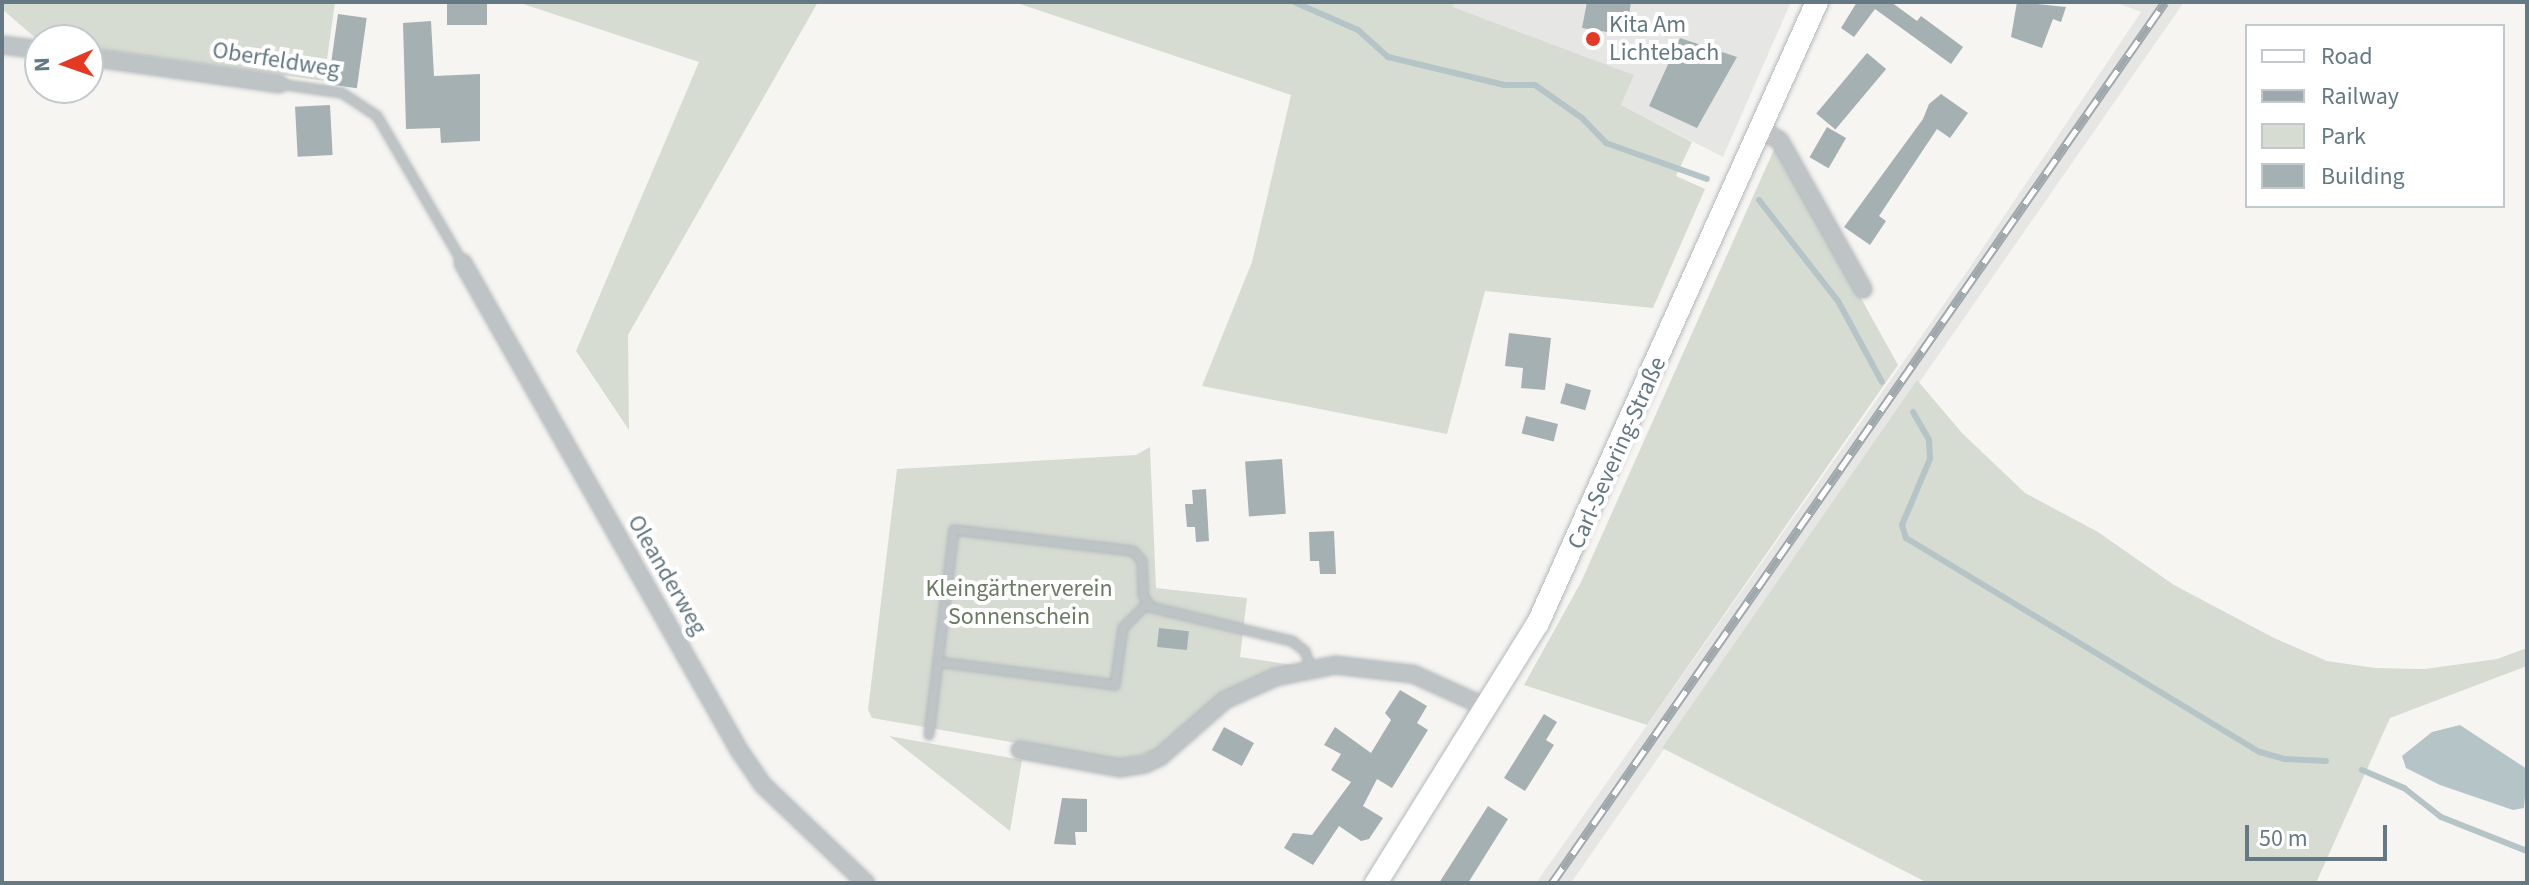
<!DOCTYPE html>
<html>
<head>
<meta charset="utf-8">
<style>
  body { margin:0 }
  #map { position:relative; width:2529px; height:885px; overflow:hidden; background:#f6f5f2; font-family:"Source Sans 3",sans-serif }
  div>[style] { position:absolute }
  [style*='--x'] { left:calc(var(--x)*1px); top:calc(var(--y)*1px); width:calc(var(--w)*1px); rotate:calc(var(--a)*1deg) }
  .built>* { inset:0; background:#e6e7e5 }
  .green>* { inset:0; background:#d7dcd3 }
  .water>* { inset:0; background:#b5c4c6 }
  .stream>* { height:6px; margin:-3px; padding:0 3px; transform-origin:3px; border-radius:3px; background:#b5c4c6 }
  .building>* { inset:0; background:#a5b0b3; transform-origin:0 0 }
  .roads { filter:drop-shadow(0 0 2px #b1b8bb) drop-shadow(0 0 2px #b1b8bb) }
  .lane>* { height:8px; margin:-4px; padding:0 4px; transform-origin:4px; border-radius:4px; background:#bec4c6 }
  .street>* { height:16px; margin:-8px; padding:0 8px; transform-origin:8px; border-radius:8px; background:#bec4c6 }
  .secondary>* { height:22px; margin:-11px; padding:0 11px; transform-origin:11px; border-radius:11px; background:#fff }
  .rail>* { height:9px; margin-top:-4.5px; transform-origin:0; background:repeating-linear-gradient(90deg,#fff 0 18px,#9fa8ac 0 36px); box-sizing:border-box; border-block:2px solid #9fa8ac }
  .dots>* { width:22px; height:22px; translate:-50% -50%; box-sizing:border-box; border:4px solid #fff; border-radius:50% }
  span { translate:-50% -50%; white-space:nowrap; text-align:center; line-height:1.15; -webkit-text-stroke:8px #fff; paint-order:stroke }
  .poi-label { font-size:24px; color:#647983 }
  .left { translate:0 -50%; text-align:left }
  .street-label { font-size:24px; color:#647983 }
  .park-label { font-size:24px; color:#6a7a63 }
  .frame { position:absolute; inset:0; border:4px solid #647983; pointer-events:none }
  .legend { position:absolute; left:2245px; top:24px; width:260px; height:184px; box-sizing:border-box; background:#fff; border:2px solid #c1c9cd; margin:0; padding:10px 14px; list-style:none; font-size:24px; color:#647983 }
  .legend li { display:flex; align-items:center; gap:16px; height:40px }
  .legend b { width:40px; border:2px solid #c1c9cd }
  .north { position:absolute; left:24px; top:24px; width:80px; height:80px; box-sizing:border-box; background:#fff; border:2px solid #c1c9cd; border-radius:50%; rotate:268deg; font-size:22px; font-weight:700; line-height:32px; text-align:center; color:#647983 }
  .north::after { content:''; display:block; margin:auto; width:28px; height:36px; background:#e43a23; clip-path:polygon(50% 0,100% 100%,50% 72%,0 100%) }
  .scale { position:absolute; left:2245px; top:825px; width:142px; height:36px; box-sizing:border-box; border:4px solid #647983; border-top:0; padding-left:10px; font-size:24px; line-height:28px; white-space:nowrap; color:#647983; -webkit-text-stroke:6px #fff; paint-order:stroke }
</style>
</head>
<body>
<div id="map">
  <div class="built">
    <div style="clip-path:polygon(1454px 2px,1791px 2px,1723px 157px,1621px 105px,1633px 75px,1452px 7px)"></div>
    <div style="clip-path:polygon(2115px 2px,2184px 2px,1571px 883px,1536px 883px,1968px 270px,2141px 12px)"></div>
  </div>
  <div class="green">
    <div style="clip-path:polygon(2px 2px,335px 2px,324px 81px,88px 48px,88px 40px,39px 41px,2px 9px)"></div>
    <div style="clip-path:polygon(517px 2px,818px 2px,628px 335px,629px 430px,576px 351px,699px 62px)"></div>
    <div style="clip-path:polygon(1014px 2px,1454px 2px,1453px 7px,1634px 75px,1621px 105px,1692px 142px,1676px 176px,1705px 189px,1653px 308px,1485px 291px,1447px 434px,1202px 386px,1252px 262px,1291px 95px)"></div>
    <div style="clip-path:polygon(1776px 145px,1898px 365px,1647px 725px,1524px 685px,1581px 582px)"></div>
    <div style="clip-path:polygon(1917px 380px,1962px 433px,2025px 493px,2098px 532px,2174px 585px,2274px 638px,2327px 661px,2375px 668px,2425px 669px,2497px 659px,2527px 648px,2527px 666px,2390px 718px,2316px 883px,1928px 883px,1662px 748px)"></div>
    <div style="clip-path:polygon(1150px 447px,1156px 588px,1247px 598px,1240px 657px,1293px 665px,1223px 694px,1156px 751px,1120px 761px,872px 718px,868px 710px,897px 469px,1136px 455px)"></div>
    <div style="clip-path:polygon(889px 736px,1022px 760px,1010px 831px)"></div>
  </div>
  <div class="water">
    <div style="clip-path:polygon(2460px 725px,2527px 769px,2524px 808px,2513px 810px,2440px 785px,2406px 768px,2402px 756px,2432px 732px)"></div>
  </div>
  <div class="stream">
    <div style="--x:1294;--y:2;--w:70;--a:23.6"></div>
    <div style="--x:1358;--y:30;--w:40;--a:42"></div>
    <div style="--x:1388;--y:57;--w:120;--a:13.5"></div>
    <div style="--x:1505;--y:85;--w:30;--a:0"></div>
    <div style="--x:1535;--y:85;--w:57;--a:35.1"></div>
    <div style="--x:1582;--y:118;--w:35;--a:46"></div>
    <div style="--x:1606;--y:143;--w:107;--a:19.6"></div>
    <div style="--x:1759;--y:200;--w:128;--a:52"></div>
    <div style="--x:1838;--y:301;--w:92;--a:61.5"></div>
    <div style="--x:1913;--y:412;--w:32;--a:60"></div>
    <div style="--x:1929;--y:440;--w:19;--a:87"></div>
    <div style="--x:1930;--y:459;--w:72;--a:113"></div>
    <div style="--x:1902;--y:525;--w:14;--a:73"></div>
    <div style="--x:1906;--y:538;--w:414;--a:31.2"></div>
    <div style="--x:2260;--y:752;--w:25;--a:16"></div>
    <div style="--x:2284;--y:759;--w:42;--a:2.7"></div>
    <div style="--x:2362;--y:770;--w:46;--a:23.2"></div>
    <div style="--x:2404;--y:788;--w:47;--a:38.1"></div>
    <div style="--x:2441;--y:817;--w:92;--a:21.6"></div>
  </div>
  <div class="building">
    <div style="left:447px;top:2px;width:40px;height:23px"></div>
    <div style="clip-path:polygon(1587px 2px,1631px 2px,1626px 35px,1582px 28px)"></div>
    <div style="clip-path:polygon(1857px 2px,1891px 2px,1917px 21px,1921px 16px,1963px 47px,1951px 64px,1875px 9px,1854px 37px,1841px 28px)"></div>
    <div style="clip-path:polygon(2017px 2px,2066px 7px,2061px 22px,2053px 19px,2042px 48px,2011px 37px)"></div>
    <div style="left:338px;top:14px;width:29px;height:71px;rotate:8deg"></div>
    <div style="clip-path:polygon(431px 21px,434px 76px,480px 74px,480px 141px,441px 143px,440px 128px,406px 129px,403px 23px)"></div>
    <div style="clip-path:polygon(1680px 38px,1737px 57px,1697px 128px,1649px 106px)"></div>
    <div style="left:1867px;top:53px;width:25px;height:79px;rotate:40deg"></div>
    <div style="clip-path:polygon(1941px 94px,1968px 113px,1950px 138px,1937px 129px,1879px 216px,1886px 221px,1870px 245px,1844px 227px,1923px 119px,1929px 104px)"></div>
    <div style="left:330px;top:105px;width:50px;height:35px;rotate:87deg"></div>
    <div style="left:1827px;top:127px;width:22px;height:35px;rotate:30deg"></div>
    <div style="clip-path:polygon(1509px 333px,1551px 338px,1545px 390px,1521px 388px,1523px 368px,1505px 366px)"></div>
    <div style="left:1566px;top:383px;width:26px;height:21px;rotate:16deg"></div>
    <div style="left:1526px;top:416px;width:33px;height:18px;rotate:14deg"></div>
    <div style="left:1282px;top:459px;width:55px;height:37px;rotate:86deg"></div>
    <div style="clip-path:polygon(1206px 489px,1209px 541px,1196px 542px,1195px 527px,1187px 527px,1185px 504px,1193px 504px,1192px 490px)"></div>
    <div style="clip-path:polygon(1334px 531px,1336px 574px,1320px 574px,1319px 561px,1310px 561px,1309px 532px)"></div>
    <div style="left:1159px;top:628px;width:30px;height:19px;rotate:6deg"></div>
    <div style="clip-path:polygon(1400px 690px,1427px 706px,1417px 723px,1428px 730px,1392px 788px,1377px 779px,1363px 806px,1383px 818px,1369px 839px,1361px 841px,1339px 826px,1313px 865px,1284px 848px,1293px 833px,1312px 835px,1351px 782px,1331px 770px,1341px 754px,1324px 745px,1335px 727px,1371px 753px,1391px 720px,1385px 713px)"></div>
    <div style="clip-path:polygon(1544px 714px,1557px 722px,1546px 740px,1554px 745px,1525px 791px,1504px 778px)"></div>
    <div style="left:1224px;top:727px;width:34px;height:26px;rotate:28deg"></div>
    <div style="clip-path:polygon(1062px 798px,1087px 799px,1087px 832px,1075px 832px,1076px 845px,1054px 844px)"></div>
    <div style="clip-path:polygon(1488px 806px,1508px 819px,1468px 883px,1439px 883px)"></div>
  </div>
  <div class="roads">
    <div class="lane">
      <div style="--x:279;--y:84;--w:64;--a:8.1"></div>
      <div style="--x:342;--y:93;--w:42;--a:33.3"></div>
      <div style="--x:377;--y:116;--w:170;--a:59.7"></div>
      <div style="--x:1148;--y:603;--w:35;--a:135"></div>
      <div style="--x:1123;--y:628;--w:58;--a:98"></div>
      <div style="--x:1115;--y:685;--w:178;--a:-172.6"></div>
      <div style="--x:938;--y:662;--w:133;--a:-83.1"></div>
      <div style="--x:954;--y:530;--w:180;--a:6.7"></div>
      <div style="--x:1133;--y:551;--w:13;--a:48"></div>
      <div style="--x:1142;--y:561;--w:34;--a:88"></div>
      <div style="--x:1143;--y:595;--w:14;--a:60"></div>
      <div style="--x:1150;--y:607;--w:146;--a:13.5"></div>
      <div style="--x:1292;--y:641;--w:16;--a:38"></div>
      <div style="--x:1305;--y:651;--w:18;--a:71"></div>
      <div style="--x:929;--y:735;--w:74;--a:-83"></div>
    </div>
    <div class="street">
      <div style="--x:2;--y:45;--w:38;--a:7"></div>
      <div style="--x:88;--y:57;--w:193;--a:8"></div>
      <div style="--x:1761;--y:129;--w:22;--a:32"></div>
      <div style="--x:1780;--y:141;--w:170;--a:60.7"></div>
      <div style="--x:463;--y:263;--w:560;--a:60.46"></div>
      <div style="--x:739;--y:750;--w:42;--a:55.6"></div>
      <div style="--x:763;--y:785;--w:142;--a:43.6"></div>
      <div style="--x:1020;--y:750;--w:102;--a:10.2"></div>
      <div style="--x:1120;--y:768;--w:25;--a:-9"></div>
      <div style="--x:1145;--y:764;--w:17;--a:-25"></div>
      <div style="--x:1160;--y:757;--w:86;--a:-41.2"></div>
      <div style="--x:1225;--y:700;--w:56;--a:-24.3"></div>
      <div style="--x:1276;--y:677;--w:60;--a:-11.5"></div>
      <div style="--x:1335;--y:665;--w:79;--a:6.6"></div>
      <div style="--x:1413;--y:674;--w:82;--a:24.4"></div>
    </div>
    <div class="secondary">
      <div style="--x:1376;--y:883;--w:306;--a:-58.1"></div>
      <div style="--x:1538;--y:623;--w:681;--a:-65.81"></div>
    </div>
  </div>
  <div class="rail">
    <div style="--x:1552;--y:883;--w:1073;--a:-55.17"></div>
  </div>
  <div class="dots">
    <div style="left:1593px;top:39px;background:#e43a23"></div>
  </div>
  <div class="poi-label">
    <span class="left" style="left:1609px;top:39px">Kita Am<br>Lichtebach</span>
  </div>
  <div class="street-label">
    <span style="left:276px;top:60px;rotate:9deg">Oberfeldweg</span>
    <span style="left:1617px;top:453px;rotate:-66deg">Carl-Severing-Straße</span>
    <span style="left:667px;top:575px;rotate:60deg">Oleanderweg</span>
  </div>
  <div class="park-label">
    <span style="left:1019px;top:603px">Kleingärtnerverein<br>Sonnenschein</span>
  </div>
  <div class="frame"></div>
  <ul class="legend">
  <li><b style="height:10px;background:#fff"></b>Road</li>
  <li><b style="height:10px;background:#9fa8ac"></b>Railway</li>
  <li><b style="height:22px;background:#d7dcd3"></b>Park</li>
  <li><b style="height:22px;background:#a5b0b3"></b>Building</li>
  </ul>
  <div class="north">N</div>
  <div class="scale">50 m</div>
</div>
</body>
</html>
